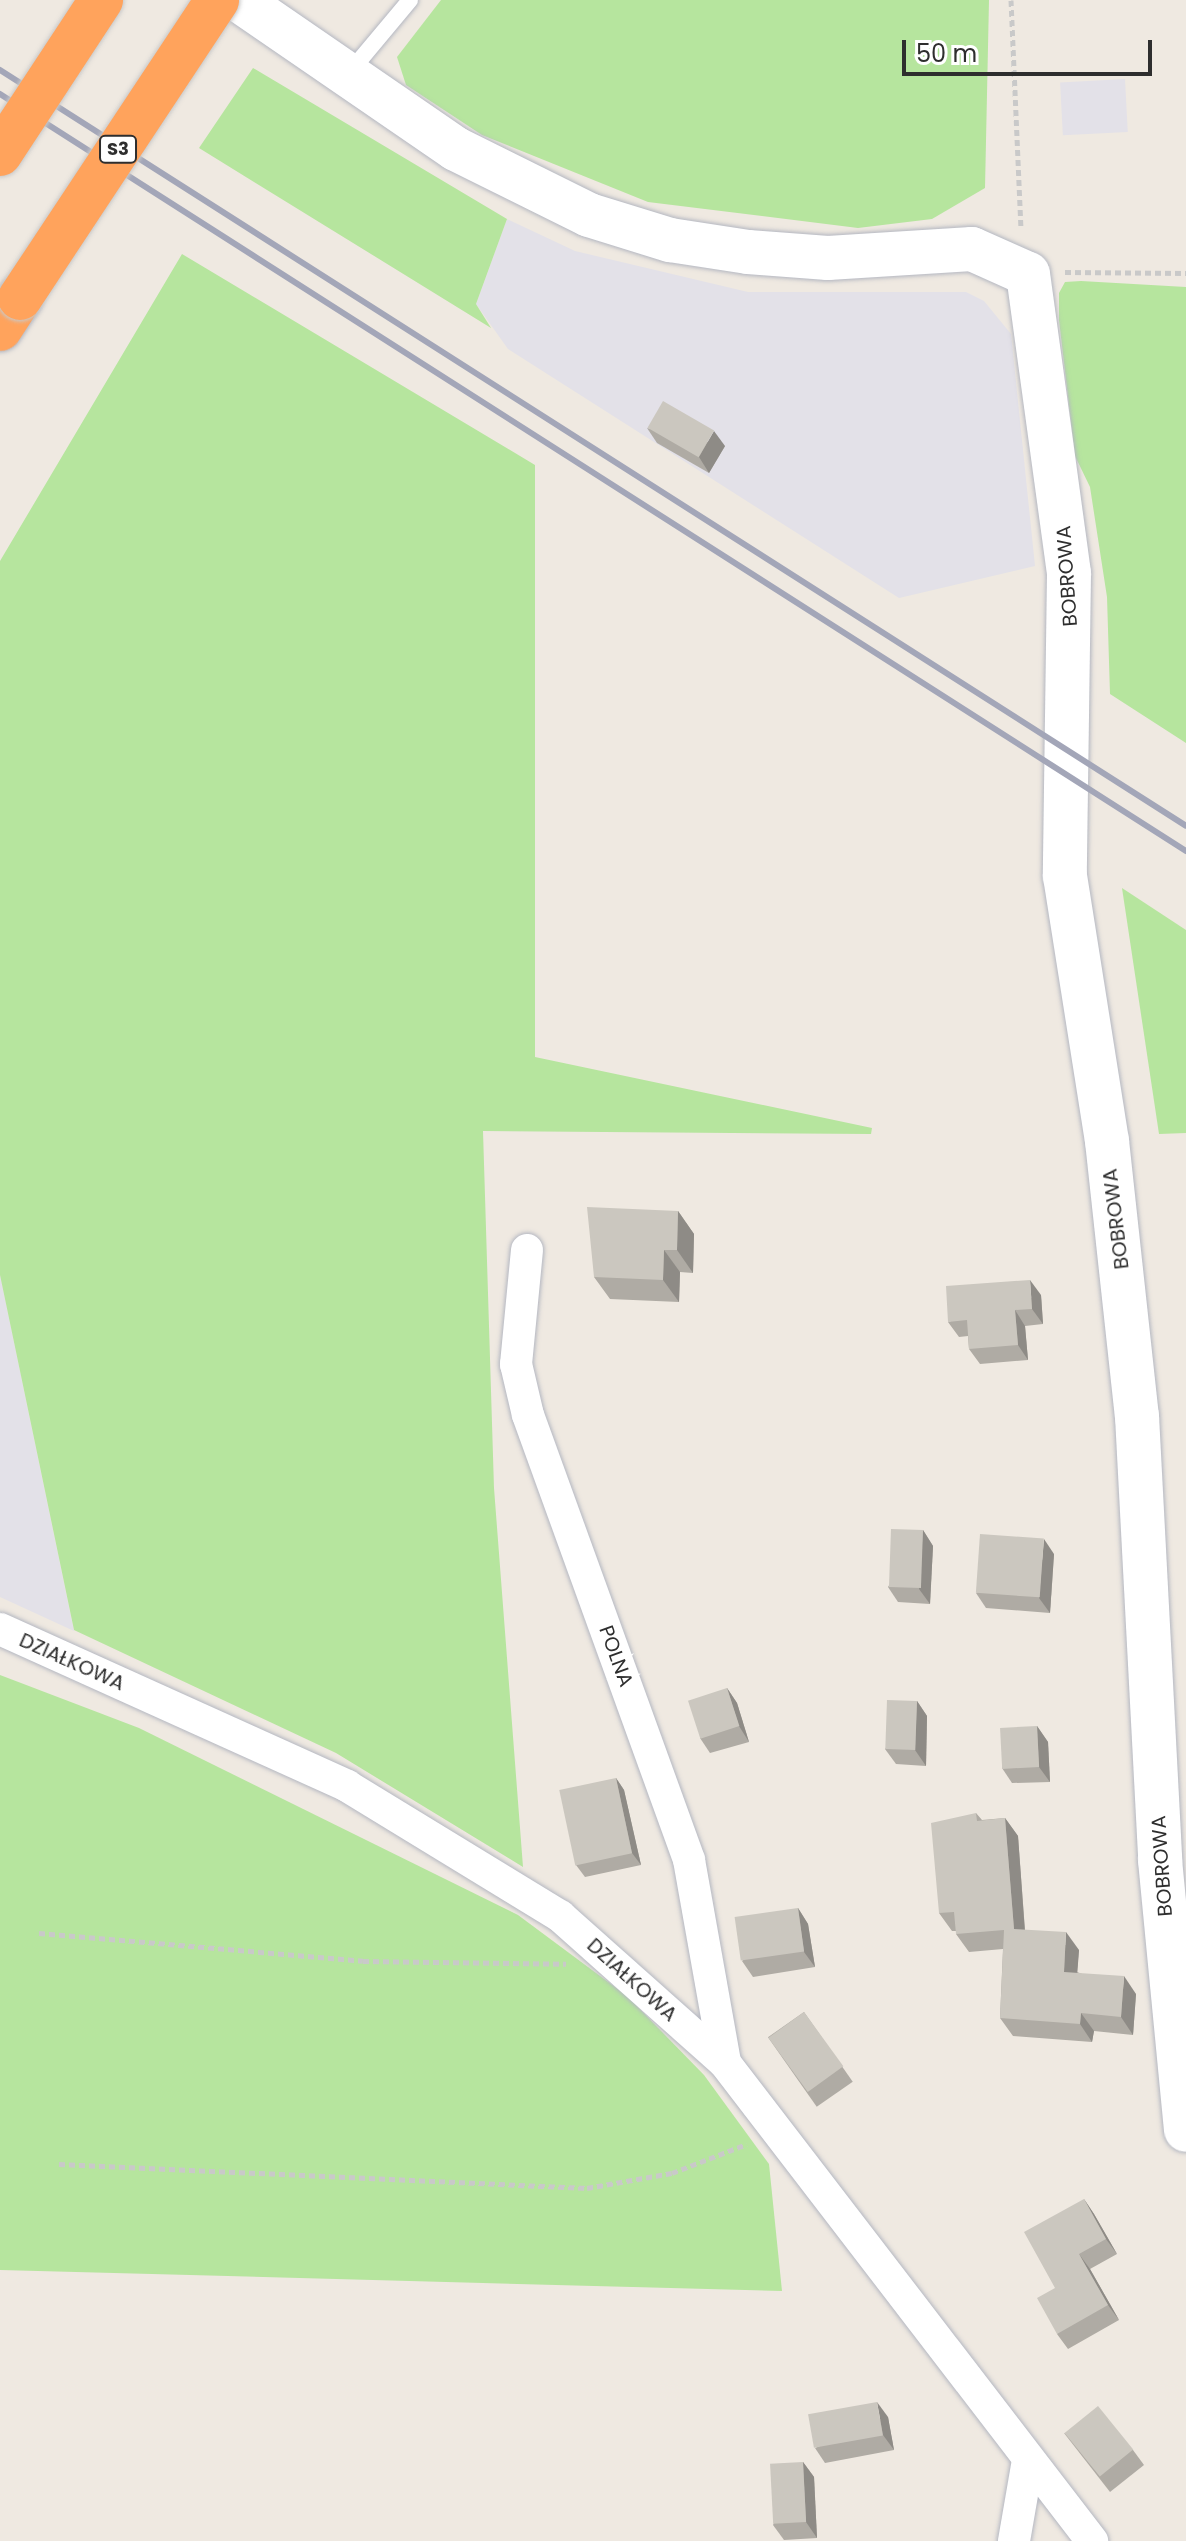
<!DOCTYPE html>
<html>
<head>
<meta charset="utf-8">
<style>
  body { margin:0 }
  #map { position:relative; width:1186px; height:2541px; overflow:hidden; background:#efe9e1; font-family:Poppins,sans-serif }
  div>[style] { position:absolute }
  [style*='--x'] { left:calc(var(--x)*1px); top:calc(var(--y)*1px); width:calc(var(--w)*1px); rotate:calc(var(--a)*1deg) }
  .industrial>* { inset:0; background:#e3e1e8; transform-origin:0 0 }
  .green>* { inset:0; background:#b6e59e }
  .path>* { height:5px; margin-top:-2.5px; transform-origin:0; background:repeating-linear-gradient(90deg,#c9c9c9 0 6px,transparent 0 10px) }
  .roads { filter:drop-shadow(0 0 2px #b4b7c1) drop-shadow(0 0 2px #b4b7c1) }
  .lane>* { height:16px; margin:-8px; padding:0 8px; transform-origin:8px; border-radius:8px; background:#fff }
  .street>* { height:32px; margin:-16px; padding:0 16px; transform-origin:16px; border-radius:16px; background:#fff }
  .secondary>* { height:44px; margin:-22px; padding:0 22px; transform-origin:22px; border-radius:22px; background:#fff }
  .highway>* { height:44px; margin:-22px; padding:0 22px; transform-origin:22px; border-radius:22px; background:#ffa35c }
  .rail>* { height:6px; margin:-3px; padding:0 3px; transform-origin:3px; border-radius:3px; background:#a3a6b8 }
  .bridges { filter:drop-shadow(0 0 2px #c9c9c9) drop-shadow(0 0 2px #c9c9c9) }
  .highway-bridge>* { height:44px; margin:-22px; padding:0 22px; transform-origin:22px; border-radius:22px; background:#ffa35c }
  .wall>* { inset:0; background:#afaba4; transform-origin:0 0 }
  .shaded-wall>* { inset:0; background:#8e8b86 }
  .building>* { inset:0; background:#cbc7bf; transform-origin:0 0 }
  span { translate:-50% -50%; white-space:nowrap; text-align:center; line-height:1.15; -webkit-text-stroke:8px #fff; paint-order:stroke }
  .shield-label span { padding:2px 6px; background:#fff; border:2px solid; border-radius:6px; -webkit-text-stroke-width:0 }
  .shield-label { font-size:18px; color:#2e2e2e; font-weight:700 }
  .street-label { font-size:20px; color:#2e2e2e }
  .scale { position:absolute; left:902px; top:40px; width:250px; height:36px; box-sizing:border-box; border:4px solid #2e2e2e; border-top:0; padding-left:10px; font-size:24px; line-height:28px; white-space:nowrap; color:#2e2e2e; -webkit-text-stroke:6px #fff; paint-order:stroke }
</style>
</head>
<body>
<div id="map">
  <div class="industrial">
    <div style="left:1125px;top:79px;width:53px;height:65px;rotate:87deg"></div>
    <div style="clip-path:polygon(507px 219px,575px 251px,748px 292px,966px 292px,984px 301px,1011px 334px,1035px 566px,899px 598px,508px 349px,476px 304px)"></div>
    <div style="clip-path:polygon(0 1275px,74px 1631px,0 1597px)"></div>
  </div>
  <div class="green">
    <div style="clip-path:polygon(441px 0,989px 0,985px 188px,932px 219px,858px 228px,648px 202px,482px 135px,406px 85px,397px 57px)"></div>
    <div style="clip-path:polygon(253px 68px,507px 219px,476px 304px,491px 328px,199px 148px)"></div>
    <div style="clip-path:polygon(182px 254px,535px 465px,535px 1057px,872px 1128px,871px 1134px,483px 1131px,494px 1488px,523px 1867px,336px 1753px,74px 1630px,0 1275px,0 561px)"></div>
    <div style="clip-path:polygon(1081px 281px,1186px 287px,1186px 743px,1110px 694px,1107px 597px,1090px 487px,1075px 456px,1059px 320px,1059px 293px,1065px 282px)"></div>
    <div style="clip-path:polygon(1122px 888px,1186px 930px,1186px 1133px,1159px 1134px)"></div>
    <div style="clip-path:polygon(0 1675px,139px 1728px,518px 1915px,627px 1996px,704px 2075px,769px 2164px,782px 2291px,0 2270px)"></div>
  </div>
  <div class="path">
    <div style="--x:1011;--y:0;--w:229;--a:87.5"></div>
    <div style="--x:1065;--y:272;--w:121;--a:0.5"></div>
    <div style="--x:39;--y:1933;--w:325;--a:4.9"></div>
    <div style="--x:363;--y:1961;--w:203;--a:0.8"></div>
    <div style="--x:59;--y:2164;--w:529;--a:2.6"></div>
    <div style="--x:587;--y:2188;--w:86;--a:-10"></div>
    <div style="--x:672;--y:2173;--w:80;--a:-21.1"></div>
  </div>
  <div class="roads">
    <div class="lane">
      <div style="--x:349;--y:73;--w:95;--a:-50.1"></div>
    </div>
    <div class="street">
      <div style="--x:527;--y:1250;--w:115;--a:95.5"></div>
      <div style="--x:516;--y:1364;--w:52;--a:76.8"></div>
      <div style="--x:528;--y:1415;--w:473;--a:70.1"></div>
      <div style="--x:689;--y:1860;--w:206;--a:79.9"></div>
      <div style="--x:0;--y:1629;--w:381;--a:24.3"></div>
      <div style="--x:347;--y:1786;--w:250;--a:31.4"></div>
      <div style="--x:560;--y:1916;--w:221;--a:41.7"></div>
      <div style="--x:725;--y:2063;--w:603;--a:52.48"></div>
      <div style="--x:1014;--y:2541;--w:82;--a:-80.2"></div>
    </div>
    <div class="secondary">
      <div style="--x:239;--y:0;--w:263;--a:34.5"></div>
      <div style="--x:456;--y:149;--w:148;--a:26.4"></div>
      <div style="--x:589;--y:215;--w:85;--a:17.2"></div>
      <div style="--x:670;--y:240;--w:79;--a:8.7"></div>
      <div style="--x:748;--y:252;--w:80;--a:4.3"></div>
      <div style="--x:828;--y:258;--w:144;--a:-3.6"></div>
      <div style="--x:972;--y:249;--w:61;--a:24.1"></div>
      <div style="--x:1028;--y:274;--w:302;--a:82.2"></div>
      <div style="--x:1069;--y:573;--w:303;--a:90.8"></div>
      <div style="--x:1065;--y:876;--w:268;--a:81"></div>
      <div style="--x:1107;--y:1141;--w:277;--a:83.8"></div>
      <div style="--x:1137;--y:1416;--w:445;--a:87"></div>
      <div style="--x:1160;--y:1860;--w:271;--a:84.5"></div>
    </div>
    <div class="highway">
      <div style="--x:0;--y:329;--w:37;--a:-57"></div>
    </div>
  </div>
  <div class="rail">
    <div style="--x:0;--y:70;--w:1406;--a:32.51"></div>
    <div style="--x:0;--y:94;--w:1407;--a:32.55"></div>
  </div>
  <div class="bridges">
    <div class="highway-bridge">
      <div style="--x:0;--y:154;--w:184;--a:-56.7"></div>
      <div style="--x:20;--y:298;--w:357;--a:-56.5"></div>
    </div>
  </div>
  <div class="wall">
    <div style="clip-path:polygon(647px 428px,725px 446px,709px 473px,657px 443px)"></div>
    <div style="clip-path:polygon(678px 1211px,694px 1234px,693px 1273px,680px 1272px,679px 1302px,610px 1299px,594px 1277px)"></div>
    <div style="clip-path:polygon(1041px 1295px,1043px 1324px,1025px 1326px,1028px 1360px,980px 1364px,969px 1349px,968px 1336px,959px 1337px,948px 1322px)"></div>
    <div style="clip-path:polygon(923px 1530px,933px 1546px,930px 1604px,898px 1602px,888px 1587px)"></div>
    <div style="clip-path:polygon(1054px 1554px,1050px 1613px,986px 1608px,976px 1593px)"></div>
    <div style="clip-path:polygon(727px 1688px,737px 1703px,749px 1742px,710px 1753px,700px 1738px)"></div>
    <div style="clip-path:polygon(917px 1701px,927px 1716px,926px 1766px,896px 1764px,885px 1749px)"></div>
    <div style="clip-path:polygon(1037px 1726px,1048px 1742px,1050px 1782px,1012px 1783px,1002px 1768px)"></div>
    <div style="clip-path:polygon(616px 1778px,624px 1790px,641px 1865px,585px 1877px,576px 1865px)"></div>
    <div style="clip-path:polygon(976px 1813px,982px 1820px,1005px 1818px,1018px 1836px,1025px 1930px,1079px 1950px,1077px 1972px,1136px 1994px,1133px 2035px,1094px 2031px,1092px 2042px,1013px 2036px,1000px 2018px,1003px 1949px,969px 1952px,956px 1934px,956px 1931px,952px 1931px,939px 1913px)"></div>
    <div style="clip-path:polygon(798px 1908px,808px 1924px,815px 1967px,753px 1977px,742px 1961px)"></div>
    <div style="left:804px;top:2012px;width:85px;height:44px;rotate:55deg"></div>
    <div style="clip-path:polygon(1084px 2199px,1094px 2214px,1117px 2254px,1090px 2269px,1119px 2320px,1068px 2349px,1057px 2334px)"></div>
    <div style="clip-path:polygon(888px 2417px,894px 2450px,825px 2463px,815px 2448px)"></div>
    <div style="clip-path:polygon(1064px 2433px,1133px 2450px,1144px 2465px,1110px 2492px)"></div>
    <div style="clip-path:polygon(803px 2462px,814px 2477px,817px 2538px,784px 2540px,773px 2525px)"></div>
  </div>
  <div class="shaded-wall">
    <div style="clip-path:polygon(714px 431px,725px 446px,709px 473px,699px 457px)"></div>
    <div style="clip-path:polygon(678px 1211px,694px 1234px,693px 1273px,677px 1250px)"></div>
    <div style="clip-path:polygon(664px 1250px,680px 1272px,679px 1302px,663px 1280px)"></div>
    <div style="clip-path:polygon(1030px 1280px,1041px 1295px,1043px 1324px,1032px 1309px)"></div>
    <div style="clip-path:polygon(1015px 1310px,1025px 1326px,1028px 1360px,1018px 1345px)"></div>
    <div style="clip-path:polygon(923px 1530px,933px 1546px,930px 1604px,919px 1589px)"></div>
    <div style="clip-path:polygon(1044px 1539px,1054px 1554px,1050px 1613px,1039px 1598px)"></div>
    <div style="clip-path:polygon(727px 1688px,737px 1703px,749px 1742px,739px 1726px)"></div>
    <div style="clip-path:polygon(917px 1701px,927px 1716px,926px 1766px,915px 1750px)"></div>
    <div style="clip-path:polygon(1037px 1726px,1048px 1742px,1050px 1782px,1039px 1767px)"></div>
    <div style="clip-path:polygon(616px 1778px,624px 1790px,641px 1865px,632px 1853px)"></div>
    <div style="clip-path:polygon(1005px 1818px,1018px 1836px,1026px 1947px,1014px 1929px)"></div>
    <div style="clip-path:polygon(798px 1908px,808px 1924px,815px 1967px,804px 1952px)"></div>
    <div style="clip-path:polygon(1066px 1932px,1079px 1950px,1076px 1990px,1064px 1972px)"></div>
    <div style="clip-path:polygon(1124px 1976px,1136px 1994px,1133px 2035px,1121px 2017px)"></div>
    <div style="clip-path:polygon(1081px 2013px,1094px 2031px,1092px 2042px,1080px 2024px)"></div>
    <div style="clip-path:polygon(1084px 2199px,1094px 2214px,1117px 2254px,1106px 2239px)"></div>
    <div style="clip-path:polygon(1079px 2254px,1090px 2269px,1119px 2320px,1108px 2305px)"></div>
    <div style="clip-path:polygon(877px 2402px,888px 2417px,894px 2450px,883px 2435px)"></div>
    <div style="clip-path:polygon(803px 2462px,814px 2477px,817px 2538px,806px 2522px)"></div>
  </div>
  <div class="building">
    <div style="left:663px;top:401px;width:59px;height:31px;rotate:30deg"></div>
    <div style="clip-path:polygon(587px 1207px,678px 1211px,677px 1250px,664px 1250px,663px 1280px,594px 1277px)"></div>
    <div style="clip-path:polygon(1030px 1280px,1032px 1309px,1015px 1310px,1018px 1345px,969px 1349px,967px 1320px,948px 1322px,946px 1286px)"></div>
    <div style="left:891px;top:1529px;width:32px;height:58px;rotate:2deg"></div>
    <div style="left:980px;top:1534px;width:64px;height:59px;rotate:4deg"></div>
    <div style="left:727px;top:1688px;width:40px;height:41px;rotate:72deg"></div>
    <div style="left:887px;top:1700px;width:30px;height:49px;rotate:2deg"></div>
    <div style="left:1037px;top:1726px;width:41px;height:37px;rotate:87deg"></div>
    <div style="left:616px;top:1778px;width:77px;height:58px;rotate:78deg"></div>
    <div style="clip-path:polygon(976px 1813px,977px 1821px,1005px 1818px,1014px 1929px,1066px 1932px,1064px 1972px,1124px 1976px,1121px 2017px,1081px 2013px,1080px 2024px,1000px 2018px,1004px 1930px,956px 1934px,954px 1912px,939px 1913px,931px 1823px)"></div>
    <div style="left:798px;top:1908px;width:44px;height:64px;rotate:82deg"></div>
    <div style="left:804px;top:2012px;width:67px;height:44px;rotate:54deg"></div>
    <div style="clip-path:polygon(1084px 2199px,1106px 2239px,1079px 2254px,1108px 2305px,1057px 2334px,1037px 2298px,1055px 2288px,1024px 2232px)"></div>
    <div style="left:877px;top:2402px;width:34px;height:70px;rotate:80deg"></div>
    <div style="left:1098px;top:2406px;width:56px;height:43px;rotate:51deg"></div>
    <div style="left:803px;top:2462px;width:60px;height:33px;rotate:87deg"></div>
  </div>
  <div class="shield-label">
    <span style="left:118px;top:149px">S3</span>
  </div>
  <div class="street-label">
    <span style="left:1067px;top:576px;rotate:-94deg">BOBROWA</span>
    <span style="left:1116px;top:1219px;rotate:-97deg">BOBROWA</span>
    <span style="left:616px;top:1656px;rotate:70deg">POLNA</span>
    <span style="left:72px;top:1662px;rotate:24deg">DZIAŁKOWA</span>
    <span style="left:1162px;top:1866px;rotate:-94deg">BOBROWA</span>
    <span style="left:632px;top:1980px;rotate:42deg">DZIAŁKOWA</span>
  </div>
  <div class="scale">50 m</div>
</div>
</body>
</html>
